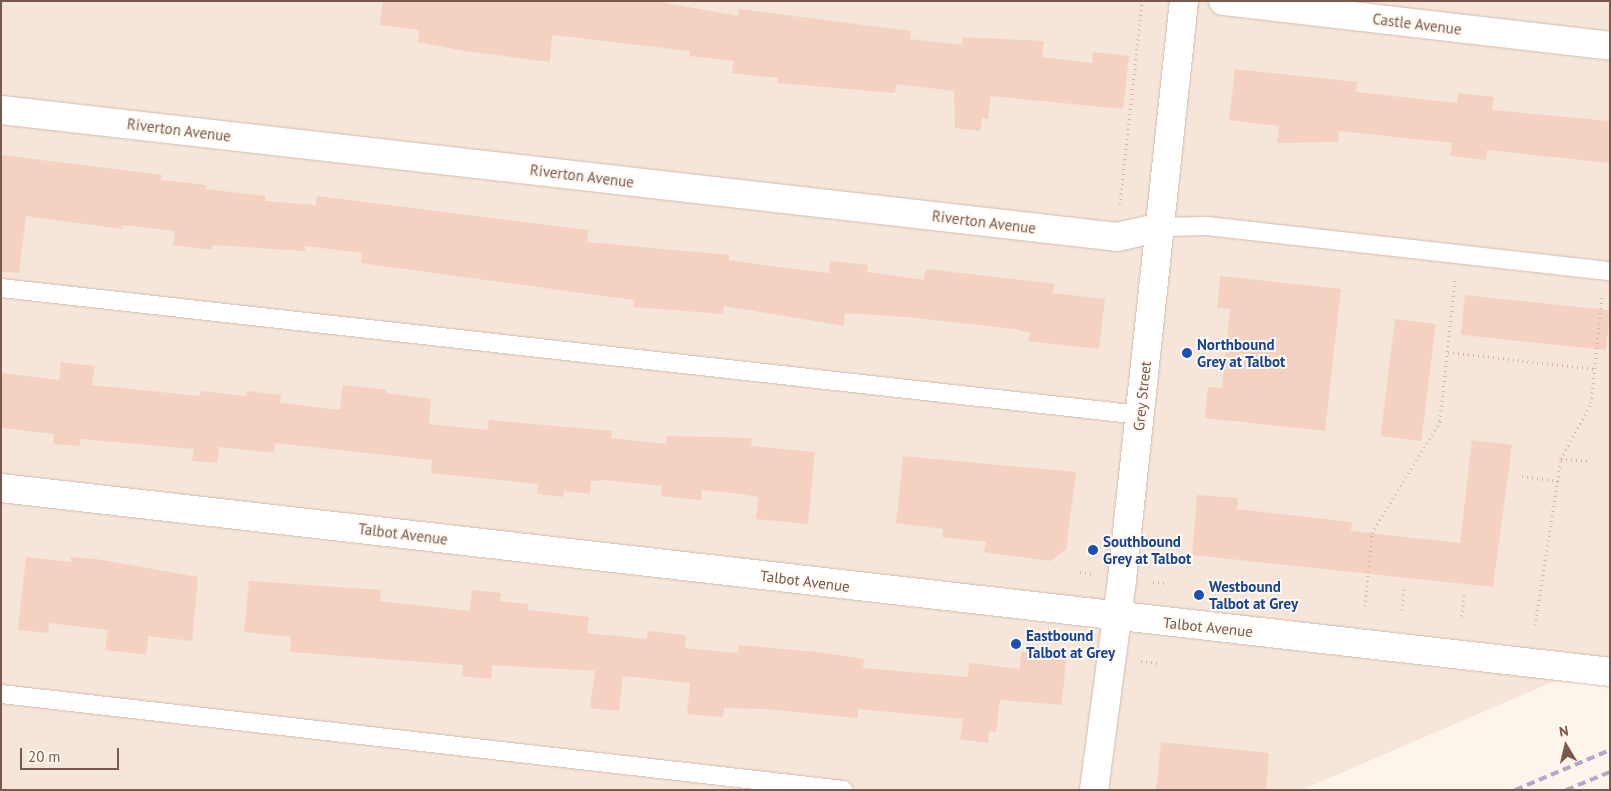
<!DOCTYPE html>
<html>
<head>
<meta charset="utf-8">
<style>
  body { margin:0 }
  #map { position:relative; width:1611px; height:791px; overflow:hidden; background:#fdf5eb; font-family:"PT Sans",sans-serif }
  div>[style] { position:absolute }
  [style*='--x'] { left:calc(var(--x)*1px); top:calc(var(--y)*1px); width:calc(var(--w)*1px); rotate:calc(var(--a)*1deg) }
  .residential>* { inset:0; background:#f6e6d9 }
  .building>* { inset:0; background:#f4d1c1; transform-origin:0 0 }
  .path>* { height:3px; margin-top:-1.5px; transform-origin:0; background:repeating-linear-gradient(90deg,#dab3a3 0 1px,transparent 0 5px) }
  .roads { filter:drop-shadow(0 0 1px #d2bbaf) drop-shadow(0 0 1px #d2bbaf) }
  .lane>* { height:18px; margin:-9px; padding:0 9px; transform-origin:9px; border-radius:9px; background:#fff }
  .street>* { height:28px; margin:-14px; padding:0 14px; transform-origin:14px; border-radius:14px; background:#fff }
  .secondary>* { height:28px; margin:-14px; padding:0 14px; transform-origin:14px; border-radius:14px; background:#fff }
  .rail>* { height:4px; margin-top:-2px; transform-origin:0; background:repeating-linear-gradient(90deg,#b6a7ca 0 8px,transparent 0 13px) }
  .dots>* { width:14px; height:14px; translate:-50% -50%; box-sizing:border-box; border:2px solid #fff9f2; border-radius:50% }
  span { translate:-50% -50%; white-space:nowrap; text-align:center; line-height:1.15; -webkit-text-stroke:4px #fff9f2; paint-order:stroke }
  .street-label { font-size:15px; color:#7b584c }
  .transit-label { font-size:15px; color:#164399; font-weight:700 }
  .left { translate:0 -50%; text-align:left }
  .frame { position:absolute; inset:0; border:2px solid #7b584c; pointer-events:none }
  .north { position:absolute; left:1541px; top:721px; width:50px; height:50px; -webkit-text-stroke:4px #fff9f2; paint-order:stroke; rotate:351deg; font-size:14px; font-weight:700; line-height:20px; text-align:center; color:#7b584c }
  .north::after { content:''; display:block; margin:auto; width:18px; height:22px; background:#7b584c; clip-path:polygon(50% 0,100% 100%,50% 72%,0 100%) }
  .scale { position:absolute; left:20px; top:748px; width:99px; height:22px; box-sizing:border-box; border:2px solid #7b584c; border-top:0; padding-left:6px; font-size:15px; line-height:18px; white-space:nowrap; color:#7b584c; -webkit-text-stroke:4px #fff9f2; paint-order:stroke }
</style>
</head>
<body>
<div id="map">
  <div class="residential">
    <div style="clip-path:polygon(1px 1px,1610px 1px,1610px 657px,1302px 790px,1px 790px)"></div>
  </div>
  <div class="building">
    <div style="clip-path:polygon(383px 1px,655px 1px,738px 16px,739px 9px,911px 31px,910px 39px,962px 45px,963px 37px,1044px 41px,1042px 57px,1092px 63px,1093px 52px,1129px 56px,1123px 109px,991px 96px,988px 119px,982px 118px,980px 131px,955px 128px,954px 91px,896px 84px,895px 93px,777px 83px,778px 78px,732px 73px,734px 61px,689px 56px,690px 51px,552px 35px,550px 62px,465px 51px,418px 42px,419px 30px,380px 25px)"></div>
    <div style="clip-path:polygon(1235px 69px,1357px 82px,1356px 92px,1457px 103px,1458px 93px,1494px 97px,1492px 110px,1610px 121px,1610px 163px,1487px 150px,1486px 160px,1450px 156px,1452px 143px,1339px 131px,1338px 142px,1277px 143px,1279px 126px,1229px 120px)"></div>
    <div style="clip-path:polygon(1px 155px,162px 175px,161px 180px,207px 185px,206px 189px,265px 196px,265px 201px,316px 205px,317px 196px,588px 230px,587px 242px,729px 255px,729px 260px,778px 267px,829px 273px,830px 261px,868px 265px,867px 272px,924px 280px,926px 269px,1049px 283px,1054px 284px,1053px 293px,1105px 299px,1099px 349px,1028px 341px,1030px 333px,1015px 329px,906px 317px,845px 313px,844px 326px,724px 306px,723px 314px,634px 307px,634px 300px,361px 263px,362px 253px,305px 246px,305px 251px,213px 245px,212px 250px,173px 245px,175px 231px,122px 225px,122px 229px,26px 216px,19px 273px,1px 272px)"></div>
    <div style="clip-path:polygon(1220px 276px,1341px 289px,1325px 431px,1205px 418px,1208px 387px,1222px 388px,1230px 309px,1217px 308px)"></div>
    <div style="left:1465px;top:295px;width:146px;height:40px;rotate:6deg"></div>
    <div style="left:1395px;top:319px;width:41px;height:118px;rotate:7deg"></div>
    <div style="clip-path:polygon(61px 362px,95px 366px,92px 385px,200px 396px,201px 391px,246px 396px,247px 391px,281px 395px,280px 403px,340px 410px,343px 385px,386px 390px,386px 393px,431px 399px,429px 424px,488px 430px,489px 420px,612px 431px,611px 438px,666px 444px,667px 436px,752px 438px,751px 446px,815px 452px,808px 524px,756px 519px,758px 497px,732px 493px,702px 490px,701px 500px,661px 496px,662px 486px,606px 480px,591px 481px,590px 494px,564px 491px,563px 497px,537px 494px,538px 484px,431px 473px,432px 460px,275px 443px,274px 453px,219px 447px,217px 463px,192px 461px,194px 449px,80px 439px,80px 446px,53px 444px,54px 434px,1px 428px,1px 373px,59px 380px)"></div>
    <div style="clip-path:polygon(1472px 440px,1512px 445px,1493px 587px,1192px 555px,1197px 495px,1238px 498px,1237px 509px,1352px 522px,1351px 531px,1460px 543px)"></div>
    <div style="clip-path:polygon(903px 456px,1076px 472px,1066px 549px,1050px 561px,984px 552px,986px 542px,942px 537px,943px 529px,896px 523px)"></div>
    <div style="clip-path:polygon(26px 557px,71px 562px,71px 557px,96px 559px,198px 577px,192px 641px,148px 636px,146px 655px,105px 650px,108px 630px,49px 623px,48px 633px,18px 630px)"></div>
    <div style="clip-path:polygon(249px 581px,381px 590px,380px 601px,469px 611px,472px 590px,501px 593px,500px 601px,528px 604px,528px 610px,589px 617px,587px 633px,647px 639px,648px 631px,686px 635px,685px 648px,738px 653px,739px 645px,817px 652px,864px 659px,863px 668px,968px 677px,969px 663px,1020px 669px,1021px 652px,1066px 656px,1062px 705px,1000px 700px,996px 732px,989px 731px,988px 743px,960px 739px,963px 719px,858px 709px,858px 718px,766px 709px,724px 708px,723px 717px,687px 714px,690px 683px,623px 676px,619px 711px,590px 708px,595px 671px,492px 665px,491px 679px,462px 676px,463px 665px,290px 652px,291px 637px,244px 632px)"></div>
    <div style="clip-path:polygon(1161px 742px,1269px 753px,1266px 790px,1156px 790px)"></div>
  </div>
  <div class="path">
    <div style="--x:1120;--y:204;--w:204;--a:-83.8"></div>
    <div style="--x:1448;--y:352;--w:148;--a:6.6"></div>
    <div style="--x:1561;--y:459;--w:30;--a:4"></div>
    <div style="--x:1522;--y:476;--w:36;--a:8"></div>
    <div style="--x:1080;--y:572;--w:12;--a:9"></div>
    <div style="--x:1153;--y:582;--w:14;--a:4"></div>
    <div style="--x:1365;--y:606;--w:73;--a:-84.5"></div>
    <div style="--x:1372;--y:533;--w:131;--a:-58.7"></div>
    <div style="--x:1440;--y:421;--w:143;--a:-84"></div>
    <div style="--x:1402;--y:610;--w:22;--a:-85"></div>
    <div style="--x:1462;--y:616;--w:21;--a:-85"></div>
    <div style="--x:1535;--y:625;--w:168;--a:-81.1"></div>
    <div style="--x:1561;--y:459;--w:64;--a:-61.8"></div>
    <div style="--x:1591;--y:403;--w:108;--a:-84.1"></div>
    <div style="--x:1070;--y:652;--w:10;--a:11"></div>
    <div style="--x:1141;--y:661;--w:17;--a:7"></div>
  </div>
  <div class="roads">
    <div class="lane">
      <div style="--x:1161;--y:227;--w:46;--a:-1.2"></div>
      <div style="--x:1207;--y:226;--w:406;--a:6.4"></div>
      <div style="--x:1;--y:288;--w:1146;--a:6.36"></div>
      <div style="--x:1;--y:694;--w:848;--a:6.5"></div>
    </div>
    <div class="street">
      <div style="--x:1;--y:110;--w:1123;--a:6.49"></div>
      <div style="--x:1117;--y:237;--w:45;--a:-12.8"></div>
    </div>
    <div class="secondary">
      <div style="--x:1223;--y:1;--w:390;--a:6.6"></div>
      <div style="--x:1;--y:488;--w:1619;--a:6.52"></div>
      <div style="--x:1094;--y:790;--w:213;--a:-82.4"></div>
      <div style="--x:1122;--y:579;--w:581;--a:-83.88"></div>
    </div>
  </div>
  <div class="rail">
    <div style="--x:1515;--y:790;--w:103;--a:-22.8"></div>
    <div style="--x:1566;--y:790;--w:48;--a:-22.2"></div>
  </div>
  <div class="dots">
    <div style="left:1187px;top:353px;background:#1a4fb4"></div>
    <div style="left:1093px;top:550px;background:#1a4fb4"></div>
    <div style="left:1199px;top:595px;background:#1a4fb4"></div>
    <div style="left:1016px;top:644px;background:#1a4fb4"></div>
  </div>
  <div class="street-label">
    <span style="left:1417px;top:24px;rotate:7deg">Castle Avenue</span>
    <span style="left:179px;top:130px;rotate:7deg">Riverton Avenue</span>
    <span style="left:582px;top:176px;rotate:7deg">Riverton Avenue</span>
    <span style="left:984px;top:222px;rotate:7deg">Riverton Avenue</span>
    <span style="left:1142px;top:396px;rotate:-84deg">Grey Street</span>
    <span style="left:403px;top:534px;rotate:7deg">Talbot Avenue</span>
    <span style="left:805px;top:581px;rotate:7deg">Talbot Avenue</span>
    <span style="left:1208px;top:627px;rotate:6deg">Talbot Avenue</span>
  </div>
  <div class="transit-label">
    <span class="left" style="left:1197px;top:353px">Northbound<br>Grey at Talbot</span>
    <span class="left" style="left:1103px;top:550px">Southbound<br>Grey at Talbot</span>
    <span class="left" style="left:1209px;top:595px">Westbound<br>Talbot at Grey</span>
    <span class="left" style="left:1026px;top:644px">Eastbound<br>Talbot at Grey</span>
  </div>
  <div class="frame"></div>
  <div class="north">N</div>
  <div class="scale">20 m</div>
</div>
</body>
</html>
